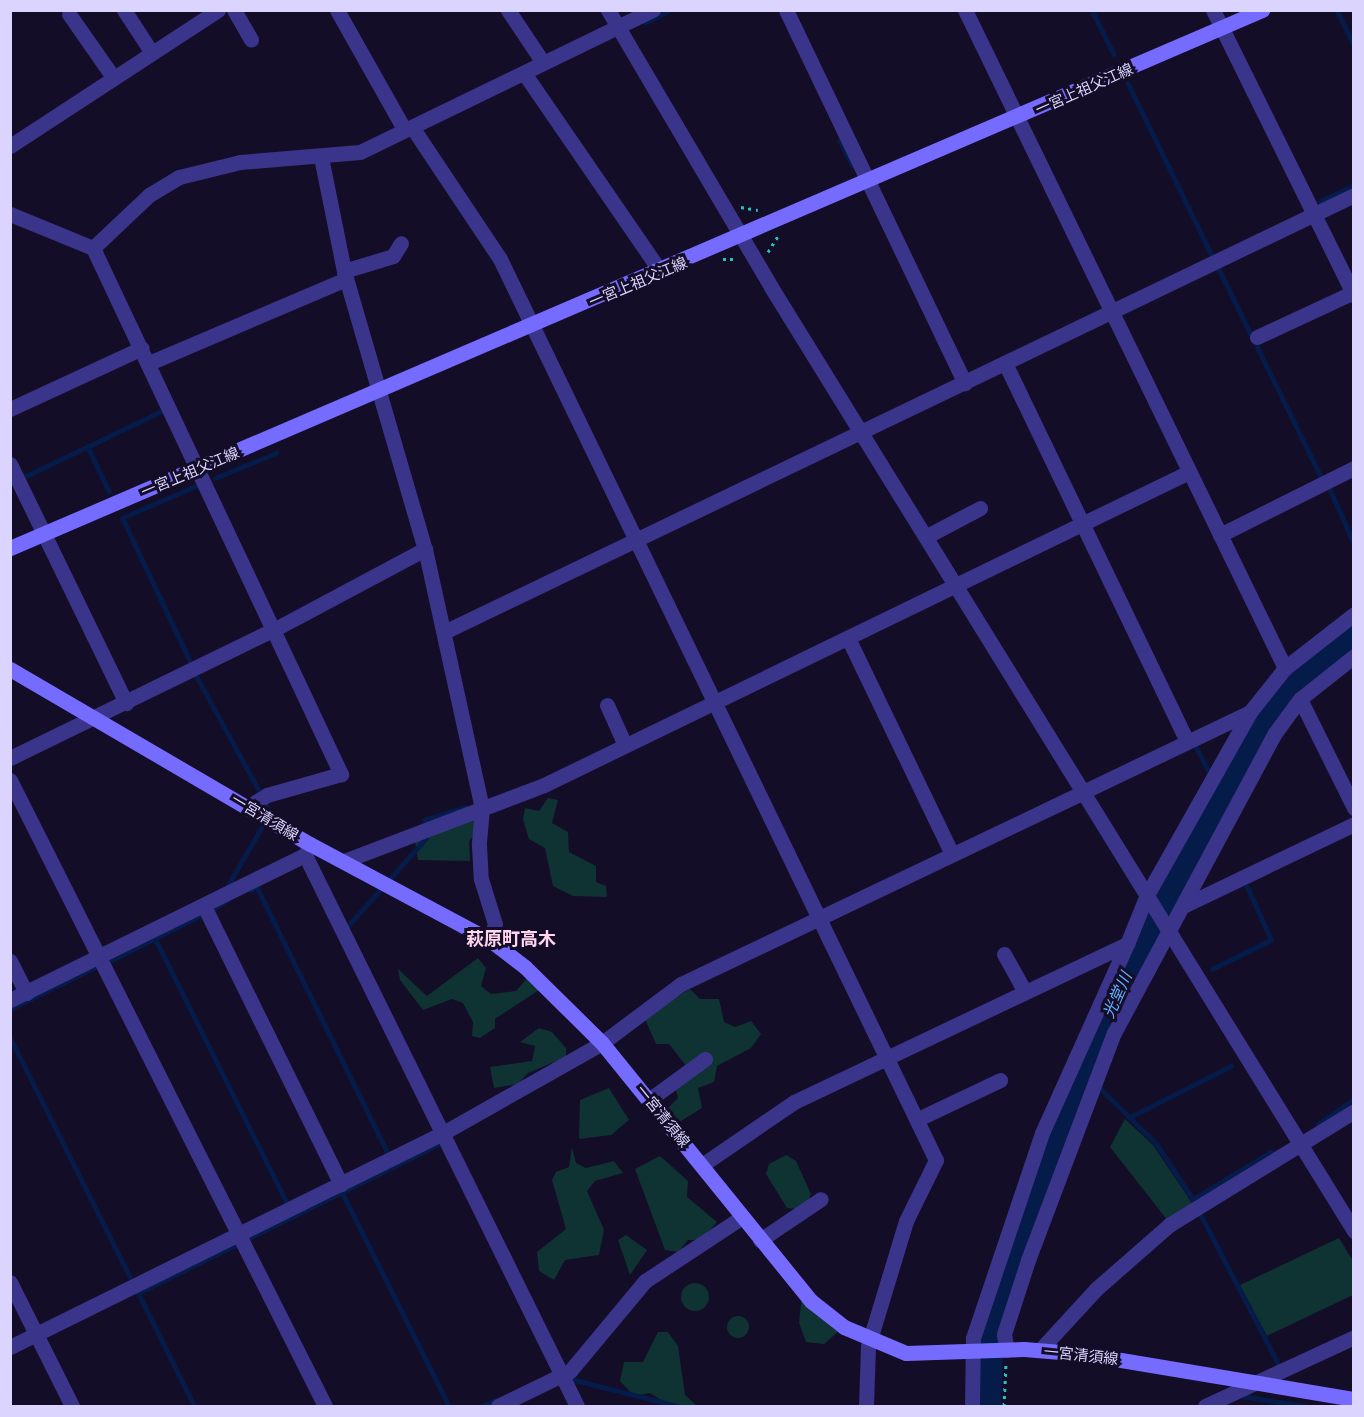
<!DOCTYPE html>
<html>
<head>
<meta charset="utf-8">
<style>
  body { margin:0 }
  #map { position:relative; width:1364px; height:1417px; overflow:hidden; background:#130d28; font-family:Quicksand,"Noto Sans JP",sans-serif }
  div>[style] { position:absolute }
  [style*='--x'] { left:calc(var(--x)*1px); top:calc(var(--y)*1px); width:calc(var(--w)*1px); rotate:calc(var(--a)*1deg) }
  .green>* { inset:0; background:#0f3233 }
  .round { border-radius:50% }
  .stream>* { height:4.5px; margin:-2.25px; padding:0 2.25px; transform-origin:2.25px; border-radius:2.25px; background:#051b49 }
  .river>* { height:28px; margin:-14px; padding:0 14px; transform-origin:14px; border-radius:14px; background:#051b49 }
  .path>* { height:3px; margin-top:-1.5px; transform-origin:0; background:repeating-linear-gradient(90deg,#23c4c2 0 3px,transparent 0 7.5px) }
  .minor>* { height:15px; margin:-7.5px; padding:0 7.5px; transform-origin:7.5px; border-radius:7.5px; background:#3b348b }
  .tertiary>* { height:15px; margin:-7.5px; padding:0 7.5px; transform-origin:7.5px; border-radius:7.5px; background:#3b348b }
  .secondary>* { height:15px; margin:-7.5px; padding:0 7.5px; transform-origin:7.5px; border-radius:7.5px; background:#766bff }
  span { translate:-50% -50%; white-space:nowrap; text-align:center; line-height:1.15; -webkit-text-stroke:6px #130d28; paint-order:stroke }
  .street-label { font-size:15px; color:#dbd4ff }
  .water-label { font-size:16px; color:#62afff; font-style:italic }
  .quarter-label { font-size:18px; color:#ffd6ee; font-weight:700 }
  .frame { position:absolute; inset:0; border:12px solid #dbd4ff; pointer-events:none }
</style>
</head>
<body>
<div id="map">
  <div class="green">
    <div style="clip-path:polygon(548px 798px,558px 800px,552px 823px,568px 832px,569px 852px,596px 866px,596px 882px,606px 886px,607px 897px,573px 896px,553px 886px,545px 848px,529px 839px,523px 819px,525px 808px,539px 811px)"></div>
    <div style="clip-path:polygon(464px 818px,475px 820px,478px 830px,469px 841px,470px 861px,418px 860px,415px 841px)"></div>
    <div style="clip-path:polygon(478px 958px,486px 968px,481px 986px,491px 994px,516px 991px,528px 977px,539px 990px,495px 1019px,495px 1028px,480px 1038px,472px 1036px,473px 1022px,463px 1003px,452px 999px,423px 1010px,400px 980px,398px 969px,427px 996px)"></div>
    <div style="clip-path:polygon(690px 989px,700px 999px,719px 999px,724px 1022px,735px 1027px,751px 1021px,761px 1034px,751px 1048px,717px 1066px,714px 1082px,698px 1088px,702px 1108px,681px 1121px,671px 1118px,668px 1108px,678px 1098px,675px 1087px,687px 1067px,669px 1044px,656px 1044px,644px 1017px)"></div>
    <div style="clip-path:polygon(539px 1028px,552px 1032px,566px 1048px,566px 1057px,528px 1073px,518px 1084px,494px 1088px,490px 1067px,532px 1061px,535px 1046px,520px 1042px)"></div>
    <div style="clip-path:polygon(609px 1088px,629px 1120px,611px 1135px,579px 1139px,580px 1100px)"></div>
    <div style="clip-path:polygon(1125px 1119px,1153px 1145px,1192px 1203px,1168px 1221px,1110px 1147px)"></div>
    <div style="clip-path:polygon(572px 1147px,576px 1163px,586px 1168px,614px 1161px,623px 1173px,595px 1181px,587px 1191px,604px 1230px,599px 1255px,565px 1260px,554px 1280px,539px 1271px,537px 1252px,566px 1229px,552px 1180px,556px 1172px,569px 1167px)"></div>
    <div style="clip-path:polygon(786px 1155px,796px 1161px,811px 1194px,807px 1204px,797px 1209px,787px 1208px,766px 1174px,769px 1164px)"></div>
    <div style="clip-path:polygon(660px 1156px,688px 1181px,687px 1197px,717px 1222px,701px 1240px,688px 1240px,678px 1252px,665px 1250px,635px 1169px)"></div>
    <div style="clip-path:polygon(626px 1235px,647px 1250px,630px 1275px,618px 1240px)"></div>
    <div style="clip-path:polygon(1339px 1238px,1353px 1261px,1353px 1295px,1267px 1336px,1240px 1285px)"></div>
    <div class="round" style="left:681px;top:1283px;width:28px;height:28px"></div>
    <div style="clip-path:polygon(802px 1295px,839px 1331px,824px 1344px,806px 1342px,799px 1323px)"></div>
    <div class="round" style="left:727px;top:1316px;width:22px;height:22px"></div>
    <div style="clip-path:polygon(658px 1332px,668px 1332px,678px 1346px,685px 1395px,697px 1406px,670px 1406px,650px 1393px,634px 1396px,620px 1381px,624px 1362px,643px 1362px)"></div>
  </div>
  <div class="stream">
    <div style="--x:1092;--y:10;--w:49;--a:63.4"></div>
    <div style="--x:1337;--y:10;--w:39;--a:64"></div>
    <div style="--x:645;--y:23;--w:27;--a:-28"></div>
    <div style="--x:1128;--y:83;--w:191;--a:64"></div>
    <div style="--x:840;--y:140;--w:28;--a:64"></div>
    <div style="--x:1320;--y:201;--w:38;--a:-25"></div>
    <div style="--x:1216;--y:263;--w:240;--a:63.8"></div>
    <div style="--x:88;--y:447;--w:49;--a:64.5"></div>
    <div style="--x:24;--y:477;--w:155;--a:-25.6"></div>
    <div style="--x:215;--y:478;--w:66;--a:-22.3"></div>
    <div style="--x:1329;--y:487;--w:61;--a:65.9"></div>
    <div style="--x:191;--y:664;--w:161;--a:-115.3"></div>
    <div style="--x:122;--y:518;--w:83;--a:-23.5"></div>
    <div style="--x:197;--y:677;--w:133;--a:61.3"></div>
    <div style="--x:1196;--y:746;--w:34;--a:63"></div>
    <div style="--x:1215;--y:785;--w:13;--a:63"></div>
    <div style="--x:265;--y:803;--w:8;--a:60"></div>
    <div style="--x:227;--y:887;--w:68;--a:-60"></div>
    <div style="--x:251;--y:890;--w:7;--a:-27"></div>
    <div style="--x:257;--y:887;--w:297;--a:63.8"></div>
    <div style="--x:212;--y:910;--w:18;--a:-34"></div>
    <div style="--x:347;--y:927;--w:119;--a:-48.4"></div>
    <div style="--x:426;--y:838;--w:18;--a:-96"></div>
    <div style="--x:424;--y:820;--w:43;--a:-17.6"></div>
    <div style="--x:155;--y:938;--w:294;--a:63.5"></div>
    <div style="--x:112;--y:960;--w:100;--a:-26.8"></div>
    <div style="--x:1212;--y:969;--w:66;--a:-26.2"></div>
    <div style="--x:1271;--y:940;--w:58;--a:-114.4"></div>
    <div style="--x:10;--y:1009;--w:99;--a:-26.3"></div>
    <div style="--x:10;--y:1037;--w:268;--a:63.4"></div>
    <div style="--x:1101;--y:1089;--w:77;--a:44.5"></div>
    <div style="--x:1156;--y:1143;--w:67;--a:56.5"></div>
    <div style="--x:1193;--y:1199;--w:91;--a:-31.1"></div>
    <div style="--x:1130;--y:1117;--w:113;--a:-26.8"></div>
    <div style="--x:1318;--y:1124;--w:44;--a:-34.8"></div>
    <div style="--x:342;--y:1192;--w:239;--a:63.4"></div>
    <div style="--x:1201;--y:1215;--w:169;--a:62.5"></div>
    <div style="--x:249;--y:1238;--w:210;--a:-26.3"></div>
    <div style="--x:571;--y:1379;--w:110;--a:14.2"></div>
    <div style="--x:1241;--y:1396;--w:64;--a:9"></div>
    <div style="--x:194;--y:1406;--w:126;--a:-116.4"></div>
    <div style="--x:138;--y:1293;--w:109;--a:-26.1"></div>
    <div style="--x:482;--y:1406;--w:15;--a:-23"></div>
  </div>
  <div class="river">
    <div style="--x:987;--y:1406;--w:71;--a:-87.6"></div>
    <div style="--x:990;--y:1335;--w:269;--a:-70.7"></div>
    <div style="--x:1079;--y:1081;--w:137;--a:-66.3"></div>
    <div style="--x:1134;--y:956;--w:298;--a:-60.4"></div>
    <div style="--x:1281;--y:697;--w:95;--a:-39.9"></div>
  </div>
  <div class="path">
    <div style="--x:741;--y:207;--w:17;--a:10"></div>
    <div style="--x:768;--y:252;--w:19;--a:-58"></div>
    <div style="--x:723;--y:259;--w:14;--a:0"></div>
    <div style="--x:1004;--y:1406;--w:43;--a:-87.3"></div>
  </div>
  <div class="minor">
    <div style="--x:124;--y:10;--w:51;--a:56.9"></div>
    <div style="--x:234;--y:10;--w:34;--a:60"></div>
    <div style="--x:337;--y:10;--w:134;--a:60.6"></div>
    <div style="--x:403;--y:127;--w:11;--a:15"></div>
    <div style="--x:414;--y:130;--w:155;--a:56.3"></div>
    <div style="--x:500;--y:259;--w:1001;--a:64.18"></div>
    <div style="--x:936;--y:1160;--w:68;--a:116.2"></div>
    <div style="--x:906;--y:1221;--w:131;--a:106.9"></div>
    <div style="--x:868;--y:1346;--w:60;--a:91.9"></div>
    <div style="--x:508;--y:10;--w:61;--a:56.3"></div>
    <div style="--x:786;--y:10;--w:414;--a:64.4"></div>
    <div style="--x:965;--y:10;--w:732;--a:64.07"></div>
    <div style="--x:1213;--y:10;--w:318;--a:63.7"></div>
    <div style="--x:69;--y:14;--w:77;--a:55.1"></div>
    <div style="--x:524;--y:73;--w:242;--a:55.5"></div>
    <div style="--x:10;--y:146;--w:249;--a:-33.2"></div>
    <div style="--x:321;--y:157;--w:116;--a:78.6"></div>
    <div style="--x:344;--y:271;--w:290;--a:73.8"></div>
    <div style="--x:425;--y:549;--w:265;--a:77.6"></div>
    <div style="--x:482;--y:808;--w:37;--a:95"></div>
    <div style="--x:479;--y:845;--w:34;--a:87"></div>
    <div style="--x:481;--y:879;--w:47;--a:72.7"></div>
    <div style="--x:495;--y:924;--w:17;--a:107"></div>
    <div style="--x:10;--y:214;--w:90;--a:22.3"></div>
    <div style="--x:93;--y:248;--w:582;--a:64.76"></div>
    <div style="--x:341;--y:774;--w:77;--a:164.2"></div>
    <div style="--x:267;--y:795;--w:22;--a:148"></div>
    <div style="--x:93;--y:248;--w:77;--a:-43.4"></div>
    <div style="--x:149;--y:195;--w:35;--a:-31"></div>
    <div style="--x:179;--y:177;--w:63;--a:-13.8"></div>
    <div style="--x:240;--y:162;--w:120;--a:-4.8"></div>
    <div style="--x:360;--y:152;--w:326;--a:-25.9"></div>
    <div style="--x:344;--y:271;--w:51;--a:-17"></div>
    <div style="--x:393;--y:256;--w:15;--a:-58"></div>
    <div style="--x:1257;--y:337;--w:105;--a:-24.9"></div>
    <div style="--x:149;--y:363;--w:214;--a:-23.1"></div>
    <div style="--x:1005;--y:363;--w:420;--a:64.3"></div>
    <div style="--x:10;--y:409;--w:145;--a:-24.8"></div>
    <div style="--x:10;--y:464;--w:266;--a:64.1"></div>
    <div style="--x:1220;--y:535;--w:150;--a:-26.6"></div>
    <div style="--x:927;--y:536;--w:60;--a:-27.8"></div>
    <div style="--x:444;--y:632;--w:1009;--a:-25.65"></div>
    <div style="--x:848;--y:638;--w:240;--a:64.3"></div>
    <div style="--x:1300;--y:699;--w:122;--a:63.6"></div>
    <div style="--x:607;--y:705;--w:44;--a:65.8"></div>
    <div style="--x:10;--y:758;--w:297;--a:-26"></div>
    <div style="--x:277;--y:628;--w:168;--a:-28.1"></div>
    <div style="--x:10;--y:780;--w:701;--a:63.29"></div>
    <div style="--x:1085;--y:791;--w:183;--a:-25.6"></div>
    <div style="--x:1250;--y:712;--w:56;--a:-51.5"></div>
    <div style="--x:1285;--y:668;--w:88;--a:-38"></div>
    <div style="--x:310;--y:844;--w:12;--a:114"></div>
    <div style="--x:305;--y:855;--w:614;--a:63.73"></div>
    <div style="--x:344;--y:861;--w:214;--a:-20.8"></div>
    <div style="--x:544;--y:785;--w:717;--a:-25.89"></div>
    <div style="--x:204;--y:906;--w:310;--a:63.8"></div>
    <div style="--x:1183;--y:906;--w:190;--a:-25.6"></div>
    <div style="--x:1004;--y:954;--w:43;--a:61.1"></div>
    <div style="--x:10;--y:961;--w:36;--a:63"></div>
    <div style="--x:10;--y:1000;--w:329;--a:-26.2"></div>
    <div style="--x:650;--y:1099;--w:68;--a:-36"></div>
    <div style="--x:918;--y:1119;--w:91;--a:-25.4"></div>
    <div style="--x:702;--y:1165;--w:112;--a:-34.4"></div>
    <div style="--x:794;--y:1102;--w:369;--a:-25.4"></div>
    <div style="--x:1127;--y:944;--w:53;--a:-67.8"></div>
    <div style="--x:1147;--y:895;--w:210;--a:-60.6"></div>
    <div style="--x:760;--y:1240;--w:73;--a:-33.9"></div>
    <div style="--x:10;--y:1282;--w:139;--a:63.4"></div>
    <div style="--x:1007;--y:1350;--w:16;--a:-101"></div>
    <div style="--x:1004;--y:1334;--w:78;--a:-72"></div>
    <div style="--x:1028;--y:1260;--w:243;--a:-69.3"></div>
    <div style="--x:1114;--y:1033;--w:340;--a:-61.8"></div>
    <div style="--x:1275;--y:733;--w:42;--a:-53.7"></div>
    <div style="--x:1300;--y:699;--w:69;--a:-38.5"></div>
    <div style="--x:1040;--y:1350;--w:83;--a:-47.4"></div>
    <div style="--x:1096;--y:1289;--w:97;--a:-41.2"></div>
    <div style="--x:1169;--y:1225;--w:217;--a:-31.6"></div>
    <div style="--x:498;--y:1406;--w:80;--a:-25.9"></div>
    <div style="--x:570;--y:1371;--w:117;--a:-50.2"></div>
    <div style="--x:645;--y:1281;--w:116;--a:-33.4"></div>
    <div style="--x:972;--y:1406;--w:68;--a:-89.2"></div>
    <div style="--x:973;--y:1338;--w:216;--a:-71.4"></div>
    <div style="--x:1042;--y:1133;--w:207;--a:-65.8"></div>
    <div style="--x:1205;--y:1406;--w:164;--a:-24.8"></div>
  </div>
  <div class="tertiary">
    <div style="--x:608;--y:10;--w:321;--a:59.5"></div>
    <div style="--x:771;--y:287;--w:1110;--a:58.3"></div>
    <div style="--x:10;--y:1347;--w:483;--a:-26.3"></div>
    <div style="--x:443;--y:1133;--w:183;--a:-29.5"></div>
    <div style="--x:602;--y:1043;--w:99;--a:-36.8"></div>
    <div style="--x:681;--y:984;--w:448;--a:-25.5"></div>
  </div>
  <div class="secondary">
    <div style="--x:10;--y:548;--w:1363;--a:-23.25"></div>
    <div style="--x:10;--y:669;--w:347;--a:30.3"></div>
    <div style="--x:310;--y:844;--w:204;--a:28.1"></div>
    <div style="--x:490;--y:940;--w:44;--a:37.6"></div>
    <div style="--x:525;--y:967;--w:108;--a:44.6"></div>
    <div style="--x:602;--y:1043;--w:332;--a:51"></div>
    <div style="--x:811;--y:1301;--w:42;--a:38.2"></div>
    <div style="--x:844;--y:1327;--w:67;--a:22.8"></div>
    <div style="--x:906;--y:1353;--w:118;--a:-1.9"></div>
    <div style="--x:1024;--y:1349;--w:61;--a:4.7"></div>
    <div style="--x:1085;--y:1354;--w:273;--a:9.5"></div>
  </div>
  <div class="street-label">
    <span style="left:1084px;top:89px;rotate:-24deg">一宮上祖父江線</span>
    <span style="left:638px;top:282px;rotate:-23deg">一宮上祖父江線</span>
    <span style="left:190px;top:472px;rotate:-23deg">一宮上祖父江線</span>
    <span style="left:265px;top:817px;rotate:31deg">一宮清須線</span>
    <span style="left:663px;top:1116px;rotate:51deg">一宮清須線</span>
    <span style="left:1081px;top:1355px;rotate:6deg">一宮清須線</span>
  </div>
  <div class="water-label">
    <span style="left:1117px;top:995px;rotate:-66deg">光堂川</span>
  </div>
  <div class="quarter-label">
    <span style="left:511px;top:939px">萩原町高木</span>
  </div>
  <div class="frame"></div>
</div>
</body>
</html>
